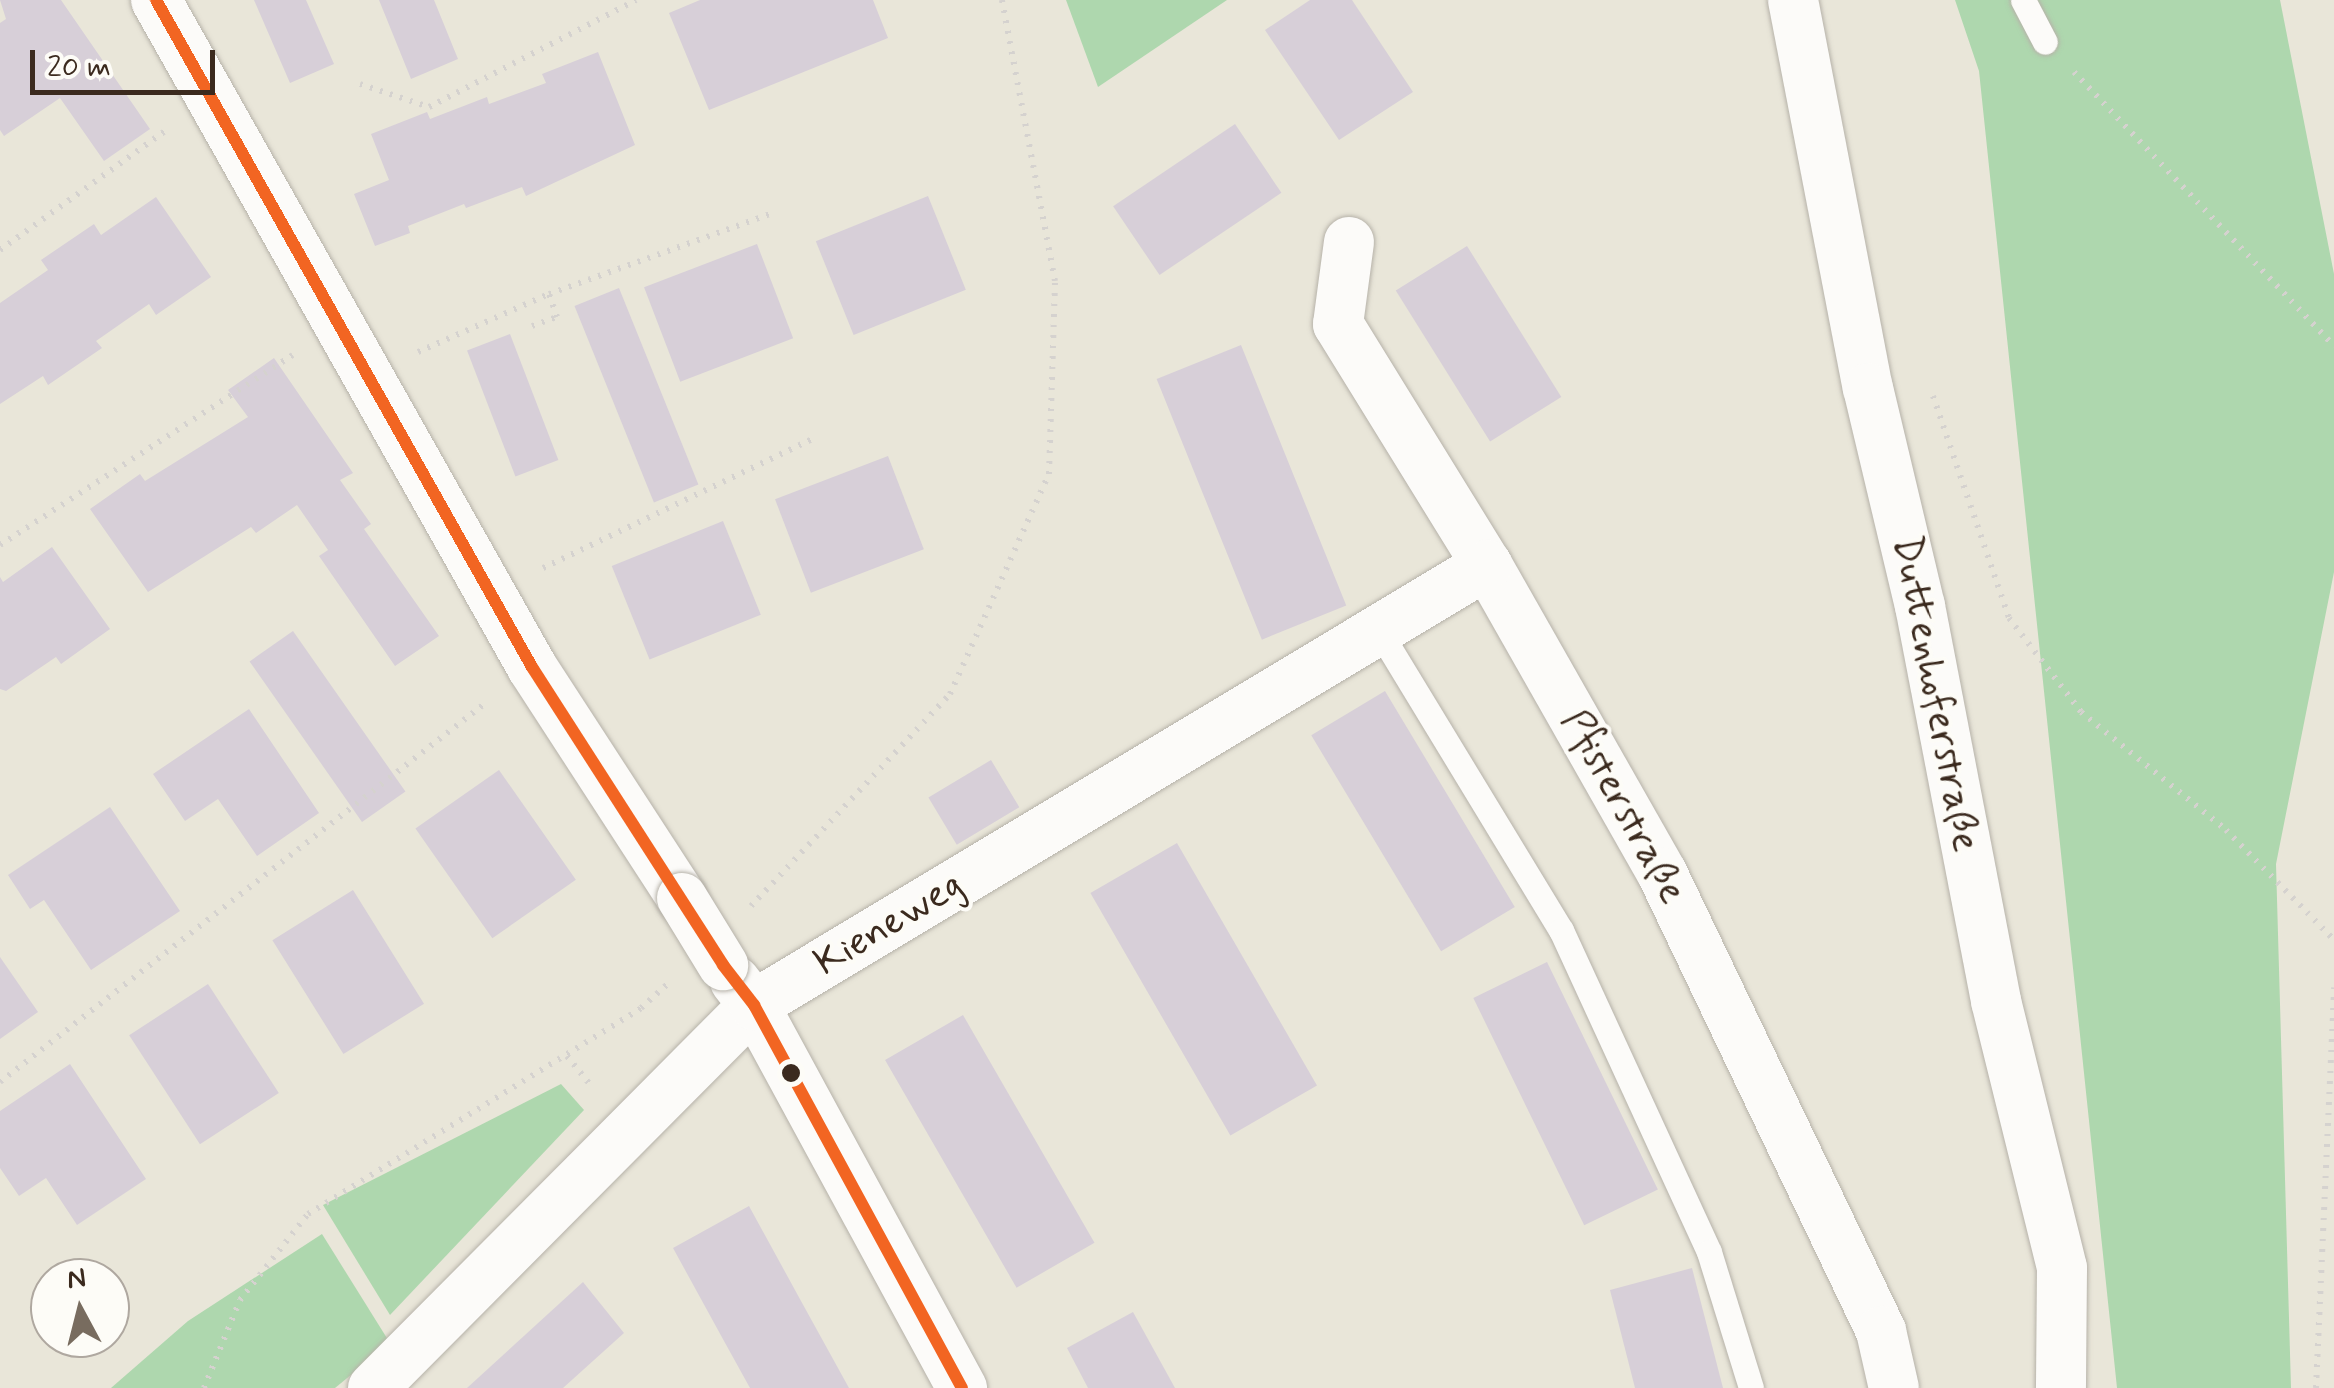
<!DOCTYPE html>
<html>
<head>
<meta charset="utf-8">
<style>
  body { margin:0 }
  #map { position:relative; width:2334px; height:1388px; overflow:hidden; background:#e9e6d9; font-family:Mynerve,sans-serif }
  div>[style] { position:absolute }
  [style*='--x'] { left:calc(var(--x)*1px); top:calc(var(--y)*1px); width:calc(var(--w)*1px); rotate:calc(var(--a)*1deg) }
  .green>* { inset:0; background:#aed7ae }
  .building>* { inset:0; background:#d7cfd8; transform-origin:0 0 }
  .path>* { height:6px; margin-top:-3px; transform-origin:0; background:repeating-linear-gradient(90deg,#d5d2cf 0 2.5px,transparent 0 10.5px) }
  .roads { filter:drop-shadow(0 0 2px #b6b2a9) drop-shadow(0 0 2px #b6b2a9) }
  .lane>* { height:25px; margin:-12.5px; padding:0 12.5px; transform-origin:12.5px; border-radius:12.5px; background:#fcfbf9 }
  .street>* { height:50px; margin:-25px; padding:0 25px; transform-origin:25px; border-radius:25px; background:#fcfbf9 }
  .bridges { filter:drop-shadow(0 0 2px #b6b2a9) drop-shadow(0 0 2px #b6b2a9) }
  .street-bridge>* { height:50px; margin:-25px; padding:0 25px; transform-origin:25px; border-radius:25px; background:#fcfbf9 }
  .bus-1>* { height:12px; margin:-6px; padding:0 6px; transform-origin:6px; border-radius:6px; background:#f26522 }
  .dots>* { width:28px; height:28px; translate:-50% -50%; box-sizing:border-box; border:5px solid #fdfcf7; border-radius:50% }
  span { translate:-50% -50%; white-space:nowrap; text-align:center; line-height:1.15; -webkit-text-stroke:8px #fdfcf7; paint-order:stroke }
  .street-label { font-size:40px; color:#3b2a1e }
  .north { position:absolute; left:30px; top:1258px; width:100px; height:100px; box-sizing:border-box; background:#fdfcf7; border:2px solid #afa8a0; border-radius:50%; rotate:353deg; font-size:28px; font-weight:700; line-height:40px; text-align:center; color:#3b2a1e }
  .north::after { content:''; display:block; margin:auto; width:35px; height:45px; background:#786c5f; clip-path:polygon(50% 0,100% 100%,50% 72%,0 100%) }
  .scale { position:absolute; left:30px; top:50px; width:185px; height:45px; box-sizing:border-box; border:5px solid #3b2a1e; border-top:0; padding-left:12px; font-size:30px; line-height:35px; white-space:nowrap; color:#3b2a1e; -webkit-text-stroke:8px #fdfcf7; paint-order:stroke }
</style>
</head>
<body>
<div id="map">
  <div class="green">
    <div style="clip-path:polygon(1066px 0,1227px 0,1098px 87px)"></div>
    <div style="clip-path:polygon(1955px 0,2280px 0,2334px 274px,2334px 572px,2276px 864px,2291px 1388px,2117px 1388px,1979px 71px)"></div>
    <div style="clip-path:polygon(561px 1084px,584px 1110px,390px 1315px,323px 1205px)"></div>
    <div style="clip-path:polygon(322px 1234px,390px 1343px,335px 1388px,111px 1388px,188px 1321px)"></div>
  </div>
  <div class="building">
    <div style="clip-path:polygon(0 0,61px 0,150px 129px,104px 161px,60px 98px,4px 136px,0 130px,0 23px,6px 19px)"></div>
    <div style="clip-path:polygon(254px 0,306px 0,334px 64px,290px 83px)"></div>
    <div style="clip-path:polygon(379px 0,434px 0,458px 59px,411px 79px)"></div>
    <div style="clip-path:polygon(700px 0,873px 0,888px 38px,709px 110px,669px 13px)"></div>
    <div style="clip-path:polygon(1310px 0,1352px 0,1413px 92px,1339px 140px,1265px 30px)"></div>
    <div style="clip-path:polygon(598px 52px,635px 145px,526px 196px,522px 187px,466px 208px,464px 204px,408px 226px,410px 233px,375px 246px,354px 194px,389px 180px,371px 134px,427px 112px,430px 119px,487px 97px,489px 104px,546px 83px,542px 74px)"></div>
    <div style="left:1235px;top:124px;width:83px;height:147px;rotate:56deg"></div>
    <div style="left:928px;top:196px;width:101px;height:121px;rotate:68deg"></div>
    <div style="clip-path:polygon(156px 197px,211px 277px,156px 315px,149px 304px,96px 341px,102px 348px,48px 385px,43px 376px,0 404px,0 303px,48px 270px,41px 260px,94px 224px,101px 235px)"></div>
    <div style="left:757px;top:244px;width:101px;height:121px;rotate:69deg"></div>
    <div style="left:1467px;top:246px;width:178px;height:84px;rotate:58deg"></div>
    <div style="left:619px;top:288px;width:212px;height:48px;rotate:68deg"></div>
    <div style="left:510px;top:334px;width:135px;height:46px;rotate:69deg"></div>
    <div style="left:1241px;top:345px;width:281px;height:91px;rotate:68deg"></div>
    <div style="clip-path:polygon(274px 358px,353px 473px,340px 480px,371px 524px,364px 529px,439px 636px,395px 666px,319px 556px,328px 550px,297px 505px,256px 533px,251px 527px,148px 592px,90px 509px,140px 474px,145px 481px,248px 417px,228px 390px)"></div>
    <div style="left:888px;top:456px;width:100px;height:121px;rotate:69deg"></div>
    <div style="left:723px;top:521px;width:101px;height:120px;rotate:68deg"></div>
    <div style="clip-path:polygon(52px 547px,110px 629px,61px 664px,56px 657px,6px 691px,0 689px,0 577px,3px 582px)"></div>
    <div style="left:293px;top:631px;width:196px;height:53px;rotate:55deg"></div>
    <div style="left:1385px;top:691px;width:252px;height:86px;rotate:59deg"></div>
    <div style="clip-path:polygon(249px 709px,319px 813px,257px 856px,218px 799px,185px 821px,153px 774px)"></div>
    <div style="left:991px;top:760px;width:55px;height:73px;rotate:59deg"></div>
    <div style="left:499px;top:770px;width:134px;height:102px;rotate:55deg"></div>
    <div style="clip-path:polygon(110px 807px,180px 911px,91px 970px,44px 900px,30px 909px,8px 875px)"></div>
    <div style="left:1177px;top:843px;width:280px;height:100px;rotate:60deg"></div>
    <div style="left:353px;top:890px;width:134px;height:95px;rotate:58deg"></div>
    <div style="clip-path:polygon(0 957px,38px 1012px,0 1039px)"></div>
    <div style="left:1547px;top:962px;width:253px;height:82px;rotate:64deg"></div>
    <div style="left:208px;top:984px;width:130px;height:94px;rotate:57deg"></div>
    <div style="left:963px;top:1015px;width:263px;height:90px;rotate:60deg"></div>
    <div style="clip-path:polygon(70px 1064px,146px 1179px,77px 1225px,46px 1178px,19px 1196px,0 1168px,0 1111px)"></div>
    <div style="clip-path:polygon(749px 1206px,801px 1301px,849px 1388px,750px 1388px,724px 1341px,673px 1248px)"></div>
    <div style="clip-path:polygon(1692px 1268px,1723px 1388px,1635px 1388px,1610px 1290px)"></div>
    <div style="clip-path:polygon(583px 1282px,624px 1333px,563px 1388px,467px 1388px)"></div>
    <div style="clip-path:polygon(1133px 1312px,1175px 1388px,1088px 1388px,1067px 1348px)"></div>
  </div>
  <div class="path">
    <div style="--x:2074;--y:72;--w:378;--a:46.5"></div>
    <div style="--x:360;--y:84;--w:73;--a:18.4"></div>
    <div style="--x:429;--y:107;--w:233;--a:-27.3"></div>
    <div style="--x:0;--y:250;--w:203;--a:-35.8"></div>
    <div style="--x:532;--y:326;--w:27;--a:-20"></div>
    <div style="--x:557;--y:317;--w:24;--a:-109"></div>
    <div style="--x:418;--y:352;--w:143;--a:-23.9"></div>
    <div style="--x:549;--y:294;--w:235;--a:-19.9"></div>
    <div style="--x:1933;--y:396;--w:235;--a:71.1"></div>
    <div style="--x:2009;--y:618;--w:118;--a:52.5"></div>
    <div style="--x:2081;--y:712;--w:187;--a:39.1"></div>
    <div style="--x:2226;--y:830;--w:154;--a:45.5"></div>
    <div style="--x:0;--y:545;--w:349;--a:-33"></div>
    <div style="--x:543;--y:568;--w:298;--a:-25.6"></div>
    <div style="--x:751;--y:906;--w:291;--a:-46.8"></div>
    <div style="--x:950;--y:694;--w:241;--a:-65.8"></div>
    <div style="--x:1049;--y:474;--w:193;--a:-88.2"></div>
    <div style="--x:1055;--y:281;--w:286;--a:-100.7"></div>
    <div style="--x:567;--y:1056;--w:40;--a:51"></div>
    <div style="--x:0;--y:1082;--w:619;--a:-37.98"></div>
    <div style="--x:204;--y:1388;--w:95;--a:-67.8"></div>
    <div style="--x:240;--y:1300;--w:110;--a:-51.7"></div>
    <div style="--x:308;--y:1214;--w:392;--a:-31.7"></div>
    <div style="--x:641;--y:1008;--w:38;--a:-42"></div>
    <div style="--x:2316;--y:1388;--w:401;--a:-87.4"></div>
  </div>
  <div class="roads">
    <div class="lane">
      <div style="--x:2023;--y:0;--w:47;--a:62.4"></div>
      <div style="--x:1379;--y:631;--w:350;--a:58.7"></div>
      <div style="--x:1561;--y:930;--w:354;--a:65.3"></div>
      <div style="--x:1709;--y:1252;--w:142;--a:72.8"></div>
    </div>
    <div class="street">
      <div style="--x:156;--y:0;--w:766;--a:60.59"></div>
      <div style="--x:532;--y:667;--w:275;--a:57"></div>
      <div style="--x:1793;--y:0;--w:395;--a:79.1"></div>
      <div style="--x:1868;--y:388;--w:224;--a:76.6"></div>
      <div style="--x:1920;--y:606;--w:402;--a:79.1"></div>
      <div style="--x:1996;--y:1001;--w:275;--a:76.1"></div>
      <div style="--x:2062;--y:1268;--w:120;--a:90.5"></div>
      <div style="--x:1349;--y:242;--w:83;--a:97.6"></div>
      <div style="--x:1338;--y:324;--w:283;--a:58.3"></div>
      <div style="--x:1487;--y:565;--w:354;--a:60.4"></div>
      <div style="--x:1662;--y:873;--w:508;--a:64.44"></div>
      <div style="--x:1881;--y:1331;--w:58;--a:77.2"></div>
      <div style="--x:735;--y:981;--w:31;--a:52"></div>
      <div style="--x:754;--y:1005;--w:436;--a:61.5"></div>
      <div style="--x:373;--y:1388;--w:540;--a:-45.15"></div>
      <div style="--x:754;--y:1005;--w:855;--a:-30.98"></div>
    </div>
  </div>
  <div class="bridges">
    <div class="street-bridge">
      <div style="--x:682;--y:898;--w:79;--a:58.5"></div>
    </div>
  </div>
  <div class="bus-1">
    <div style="--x:156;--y:0;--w:766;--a:60.59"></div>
    <div style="--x:532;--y:667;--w:354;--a:57.3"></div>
    <div style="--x:723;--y:965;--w:51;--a:52.2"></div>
    <div style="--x:754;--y:1005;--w:436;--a:61.5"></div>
  </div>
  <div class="dots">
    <div style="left:791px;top:1073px;background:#3b2a1e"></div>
  </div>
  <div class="street-label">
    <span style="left:1935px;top:694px;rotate:79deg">Duttenhoferstraße</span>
    <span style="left:1623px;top:807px;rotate:61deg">Pfisterstraße</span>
    <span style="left:889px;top:924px;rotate:-31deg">Kieneweg</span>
  </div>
  <div class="north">N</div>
  <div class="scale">20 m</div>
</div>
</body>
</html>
